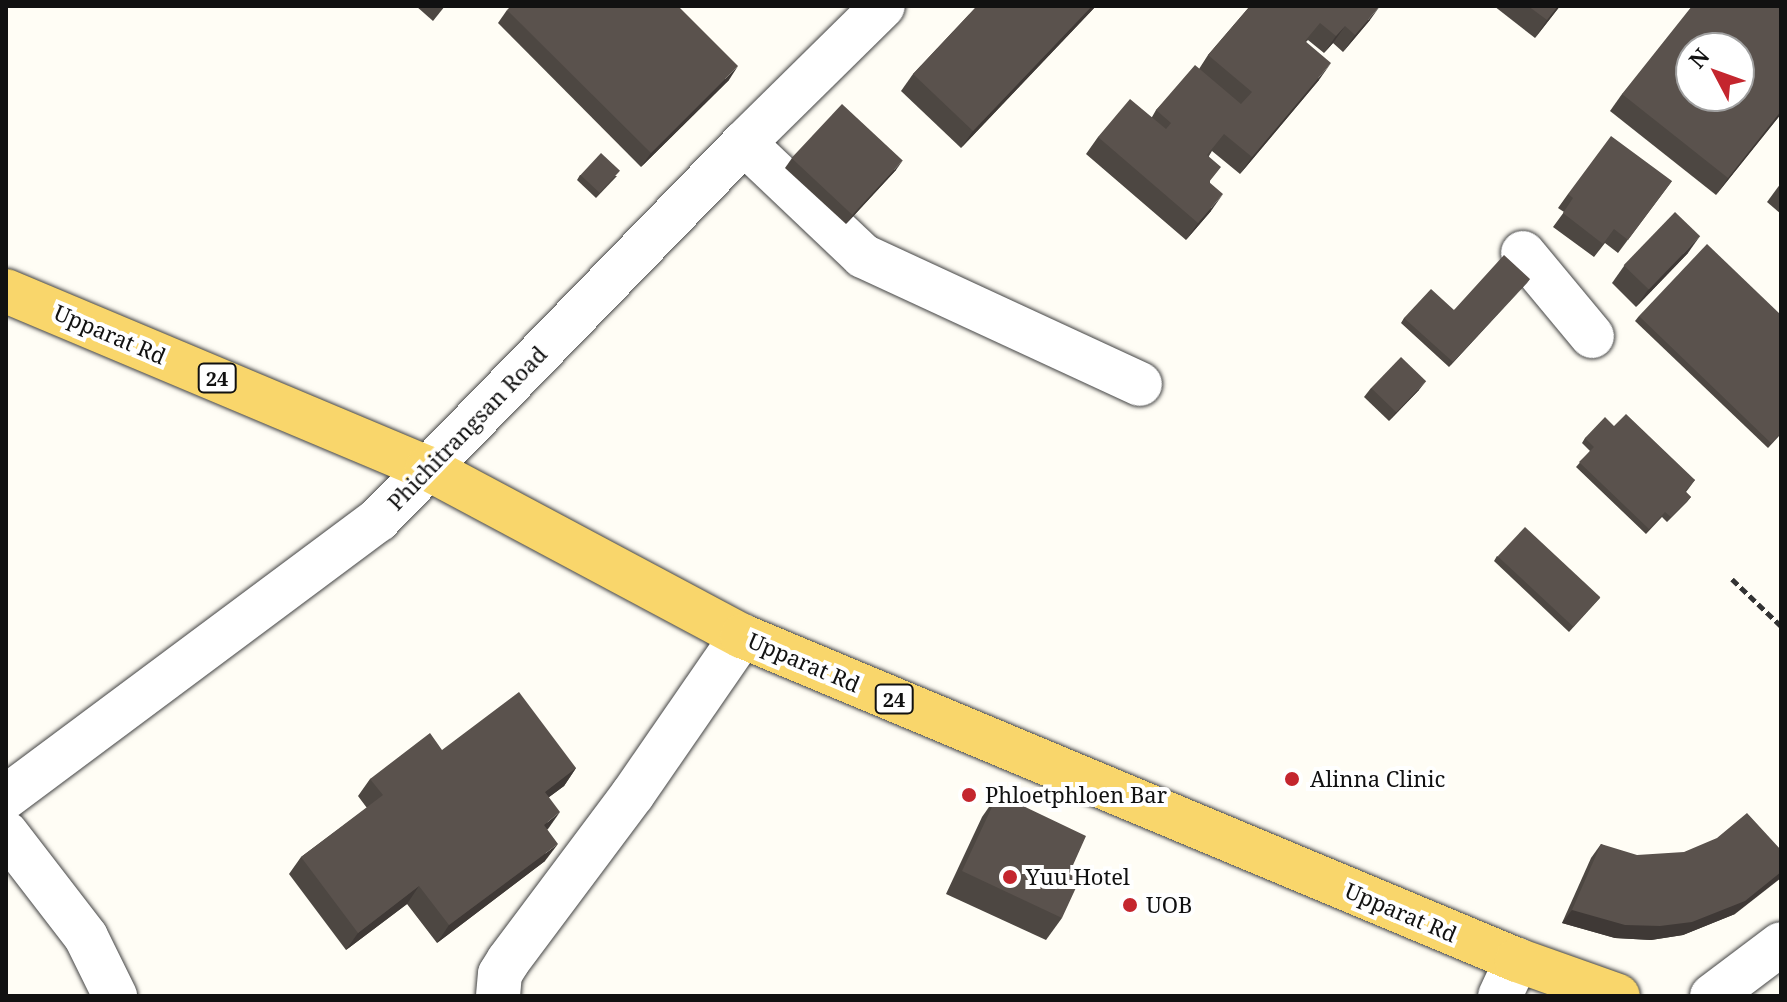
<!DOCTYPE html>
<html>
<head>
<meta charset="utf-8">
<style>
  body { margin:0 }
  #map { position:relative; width:1787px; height:1002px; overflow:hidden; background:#fffdf5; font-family:"Noto Serif",serif }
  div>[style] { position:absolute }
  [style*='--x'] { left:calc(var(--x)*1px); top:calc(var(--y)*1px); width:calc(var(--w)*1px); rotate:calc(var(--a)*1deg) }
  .path>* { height:5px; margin-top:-2.5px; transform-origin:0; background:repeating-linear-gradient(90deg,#333 0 8px,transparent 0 12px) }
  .roads { filter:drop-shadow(0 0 2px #444) drop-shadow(0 0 2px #444) }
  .minor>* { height:44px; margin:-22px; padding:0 22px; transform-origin:22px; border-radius:22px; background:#fff }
  .major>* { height:44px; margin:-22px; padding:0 22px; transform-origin:22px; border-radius:22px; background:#f9d66b }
  .wall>* { inset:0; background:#4d4742 }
  .shaded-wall>* { inset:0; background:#3f3936 }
  .building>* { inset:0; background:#5a524d; transform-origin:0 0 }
  .dots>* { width:22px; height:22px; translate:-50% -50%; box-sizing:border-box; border:4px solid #fff; border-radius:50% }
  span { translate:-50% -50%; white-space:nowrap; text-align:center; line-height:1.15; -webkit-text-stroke:8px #fff; paint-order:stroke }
  .shield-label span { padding:2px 6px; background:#fff; border:2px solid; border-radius:6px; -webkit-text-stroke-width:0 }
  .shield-label { font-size:20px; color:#111; font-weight:700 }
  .street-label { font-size:22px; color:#111 }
  .poi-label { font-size:22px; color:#111 }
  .left { translate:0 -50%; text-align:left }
  .frame { position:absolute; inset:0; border:8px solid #111; pointer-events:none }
  .north { position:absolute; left:1675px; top:32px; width:80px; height:80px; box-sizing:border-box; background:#fff; border:2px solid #a0a0a0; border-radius:50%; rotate:311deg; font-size:22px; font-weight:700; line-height:32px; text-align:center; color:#111 }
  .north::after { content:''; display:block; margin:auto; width:28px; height:36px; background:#c4262e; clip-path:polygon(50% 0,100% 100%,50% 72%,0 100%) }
</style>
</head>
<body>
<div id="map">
  <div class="path">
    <div style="--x:1732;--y:579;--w:68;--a:43.8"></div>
  </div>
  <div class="roads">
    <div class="minor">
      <div style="--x:744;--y:143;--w:164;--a:43.5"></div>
      <div style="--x:863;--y:256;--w:305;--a:24.8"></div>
      <div style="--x:1523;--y:253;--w:108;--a:50.3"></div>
      <div style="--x:6;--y:797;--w:464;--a:-36.7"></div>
      <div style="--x:378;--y:520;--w:525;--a:-45.85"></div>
      <div style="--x:744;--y:143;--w:195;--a:-44.6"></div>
      <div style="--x:6;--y:833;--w:131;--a:52.4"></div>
      <div style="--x:86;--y:937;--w:66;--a:63.8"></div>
      <div style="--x:498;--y:996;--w:22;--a:-85"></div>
      <div style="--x:500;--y:974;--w:15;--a:-58"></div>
      <div style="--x:508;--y:961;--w:209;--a:-53.2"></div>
      <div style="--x:633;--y:794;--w:192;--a:-55.4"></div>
      <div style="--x:1500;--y:996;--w:40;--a:-65"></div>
      <div style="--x:1712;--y:996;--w:86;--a:-37"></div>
    </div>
    <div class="major">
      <div style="--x:6;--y:291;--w:457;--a:22.8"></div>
      <div style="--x:427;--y:468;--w:357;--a:28.1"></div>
      <div style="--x:742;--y:636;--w:840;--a:22.69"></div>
      <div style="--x:1517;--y:960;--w:107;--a:19.6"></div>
    </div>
  </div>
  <div class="wall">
    <div style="clip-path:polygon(416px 6px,445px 6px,433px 21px)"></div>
    <div style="clip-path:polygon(977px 6px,1096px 6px,961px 148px,901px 91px,913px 74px)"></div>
    <div style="clip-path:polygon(1250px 6px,1370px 20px,1343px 52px,1333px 43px,1324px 53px,1308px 40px,1306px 42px,1319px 80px,1240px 174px,1212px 151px,1209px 156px,1211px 211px,1186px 240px,1086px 154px,1098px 137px,1152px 117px,1156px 110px,1199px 69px,1208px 55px)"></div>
    <div style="clip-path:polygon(1494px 6px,1560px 6px,1535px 38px)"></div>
    <div style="clip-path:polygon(1781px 6px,1781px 114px,1716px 195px,1610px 111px,1622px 94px)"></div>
    <div style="clip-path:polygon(507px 10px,729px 80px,641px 167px,498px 23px)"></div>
    <div style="clip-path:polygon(792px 158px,896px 170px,846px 224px,785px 168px)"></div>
    <div style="clip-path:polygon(580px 175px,617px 176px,596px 198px,577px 180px)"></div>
    <div style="clip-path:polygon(1672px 181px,1618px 253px,1605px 243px,1594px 257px,1553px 227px,1564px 212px,1558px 208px,1568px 194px)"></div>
    <div style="clip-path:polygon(1781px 183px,1781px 214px,1767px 202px)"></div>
    <div style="clip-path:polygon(1688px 253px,1636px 307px,1612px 283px,1624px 266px)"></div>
    <div style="clip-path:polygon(1530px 279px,1449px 367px,1401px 323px,1404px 318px,1454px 310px)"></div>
    <div style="clip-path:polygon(1781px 315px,1781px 434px,1768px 448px,1635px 321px,1639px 316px)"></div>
    <div style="clip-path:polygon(1371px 388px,1419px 390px,1389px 421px,1364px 397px)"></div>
    <div style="clip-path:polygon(1614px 426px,1695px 480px,1686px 492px,1691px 497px,1687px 502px,1667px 522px,1662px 517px,1646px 534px,1576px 467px,1590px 451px,1582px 443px,1585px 438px)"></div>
    <div style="clip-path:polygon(1497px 556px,1600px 598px,1569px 632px,1494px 561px)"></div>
    <div style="clip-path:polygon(442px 750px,576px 768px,564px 786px,549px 797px,545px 861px,437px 943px,407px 904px,346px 950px,289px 874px,301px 857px,367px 808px,358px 796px,370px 779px)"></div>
    <div style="clip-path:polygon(998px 794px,1062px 918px,1046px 940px,946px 894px,982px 817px)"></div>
    <div style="clip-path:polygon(1601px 844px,1735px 914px,1683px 935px,1651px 940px,1615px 938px,1562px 923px,1591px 858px)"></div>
  </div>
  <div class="shaded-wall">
    <div style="clip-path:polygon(1092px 6px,1096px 6px,961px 148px,973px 131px)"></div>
    <div style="clip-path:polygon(1380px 6px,1370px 20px,1343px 52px,1355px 35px)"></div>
    <div style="clip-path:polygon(1558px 6px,1560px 6px,1535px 38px,1547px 20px)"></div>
    <div style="clip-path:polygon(1345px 26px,1333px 43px,1324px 53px,1336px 36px)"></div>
    <div style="clip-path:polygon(1331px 63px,1319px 80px,1240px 174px,1252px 157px)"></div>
    <div style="clip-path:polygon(738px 66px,729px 80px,641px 167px,651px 153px)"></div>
    <div style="clip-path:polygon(1781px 111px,1781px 114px,1716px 195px,1728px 178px)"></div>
    <div style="clip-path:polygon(903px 160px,896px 170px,846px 224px,853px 215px)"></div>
    <div style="clip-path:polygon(1223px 194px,1211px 211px,1186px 240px,1198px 223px)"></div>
    <div style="clip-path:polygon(1700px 236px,1688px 253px,1636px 307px,1648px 290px)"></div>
    <div style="clip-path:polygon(1530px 279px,1527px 283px,1449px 367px,1453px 362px)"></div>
    <div style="clip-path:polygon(1426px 381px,1419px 390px,1389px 421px,1396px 412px)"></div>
    <div style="clip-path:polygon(576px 768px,564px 786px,533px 809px,545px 792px)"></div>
    <div style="clip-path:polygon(560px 812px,548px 829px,532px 842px,544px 825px)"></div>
    <div style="clip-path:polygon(558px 844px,545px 861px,437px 943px,449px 925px)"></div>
    <div style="clip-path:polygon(1781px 872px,1781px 878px,1735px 914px,1683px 935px,1651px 940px,1615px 938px,1562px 923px,1572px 910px)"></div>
    <div style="clip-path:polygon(419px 886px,407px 904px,346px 950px,358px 933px)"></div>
  </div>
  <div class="building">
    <div style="clip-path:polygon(511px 6px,678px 6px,738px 66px,651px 153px,507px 10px)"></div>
    <div style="clip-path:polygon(977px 6px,1092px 6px,973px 131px,913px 74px)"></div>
    <div style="clip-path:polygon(1250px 6px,1380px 6px,1355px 35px,1345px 26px,1336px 36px,1320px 23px,1305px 41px,1331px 63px,1252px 157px,1224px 134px,1207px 155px,1221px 167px,1209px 182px,1223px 194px,1198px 223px,1098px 137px,1130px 99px,1166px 129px,1171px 123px,1156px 110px,1195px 65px,1241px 104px,1252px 92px,1208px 55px)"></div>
    <div style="clip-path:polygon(1528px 6px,1558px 6px,1547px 20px)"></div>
    <div style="clip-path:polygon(evenodd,1692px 6px,1781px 6px,1781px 111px,1728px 178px,1622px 94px,1692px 6px,1691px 48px,1739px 48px,1739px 96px,1691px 96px,1691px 48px)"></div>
    <div style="left:842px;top:104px;width:83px;height:74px;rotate:43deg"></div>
    <div style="clip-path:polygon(1611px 136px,1672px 181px,1628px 240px,1614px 229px,1603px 244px,1563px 213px,1573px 198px,1568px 194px)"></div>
    <div style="left:601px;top:153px;width:26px;height:30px;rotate:43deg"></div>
    <div style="left:1675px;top:212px;width:35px;height:74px;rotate:44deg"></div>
    <div style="clip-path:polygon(1707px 244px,1781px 315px,1781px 433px,1771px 443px,1639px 316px)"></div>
    <div style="clip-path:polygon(1504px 255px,1530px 279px,1453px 362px,1404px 318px,1431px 289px,1454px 310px)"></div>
    <div style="left:1401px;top:357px;width:35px;height:43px;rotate:44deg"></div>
    <div style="clip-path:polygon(1626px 414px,1695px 480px,1685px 491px,1691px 497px,1671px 517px,1665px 512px,1649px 529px,1579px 462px,1594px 447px,1585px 438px,1605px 417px,1614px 426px)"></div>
    <div style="left:1525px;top:527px;width:103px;height:40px;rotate:43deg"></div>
    <div style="clip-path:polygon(519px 692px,576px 768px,545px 792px,560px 812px,544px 825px,558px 844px,449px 925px,419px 886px,358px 933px,301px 857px,383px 795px,370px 779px,430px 733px,442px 750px)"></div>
    <div style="clip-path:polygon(998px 794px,1086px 836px,1069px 874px,1080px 879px,1062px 918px,962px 871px)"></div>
    <div style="clip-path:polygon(1747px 813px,1781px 850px,1781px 872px,1745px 901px,1692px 922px,1660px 926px,1625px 925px,1572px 910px,1601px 844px,1637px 855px,1684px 852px,1717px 838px)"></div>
  </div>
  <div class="dots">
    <div style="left:1292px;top:779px;background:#c4262e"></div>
    <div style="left:969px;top:795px;background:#c4262e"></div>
    <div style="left:1010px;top:877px;background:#c4262e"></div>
    <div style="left:1130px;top:905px;background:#c4262e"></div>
  </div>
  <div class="shield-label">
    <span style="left:217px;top:378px">24</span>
    <span style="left:894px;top:699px">24</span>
  </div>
  <div class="street-label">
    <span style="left:110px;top:334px;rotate:23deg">Upparat Rd</span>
    <span style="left:467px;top:428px;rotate:-46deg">Phichitrangsan Road</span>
    <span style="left:804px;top:662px;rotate:23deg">Upparat Rd</span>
    <span style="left:1401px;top:912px;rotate:23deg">Upparat Rd</span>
  </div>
  <div class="poi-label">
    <span class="left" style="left:1310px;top:779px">Alinna Clinic</span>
    <span class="left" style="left:985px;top:795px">Phloetphloen Bar</span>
    <span class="left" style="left:1026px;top:877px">Yuu Hotel</span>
    <span class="left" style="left:1146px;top:905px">UOB</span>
  </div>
  <div class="frame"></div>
  <div class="north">N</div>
</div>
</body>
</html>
